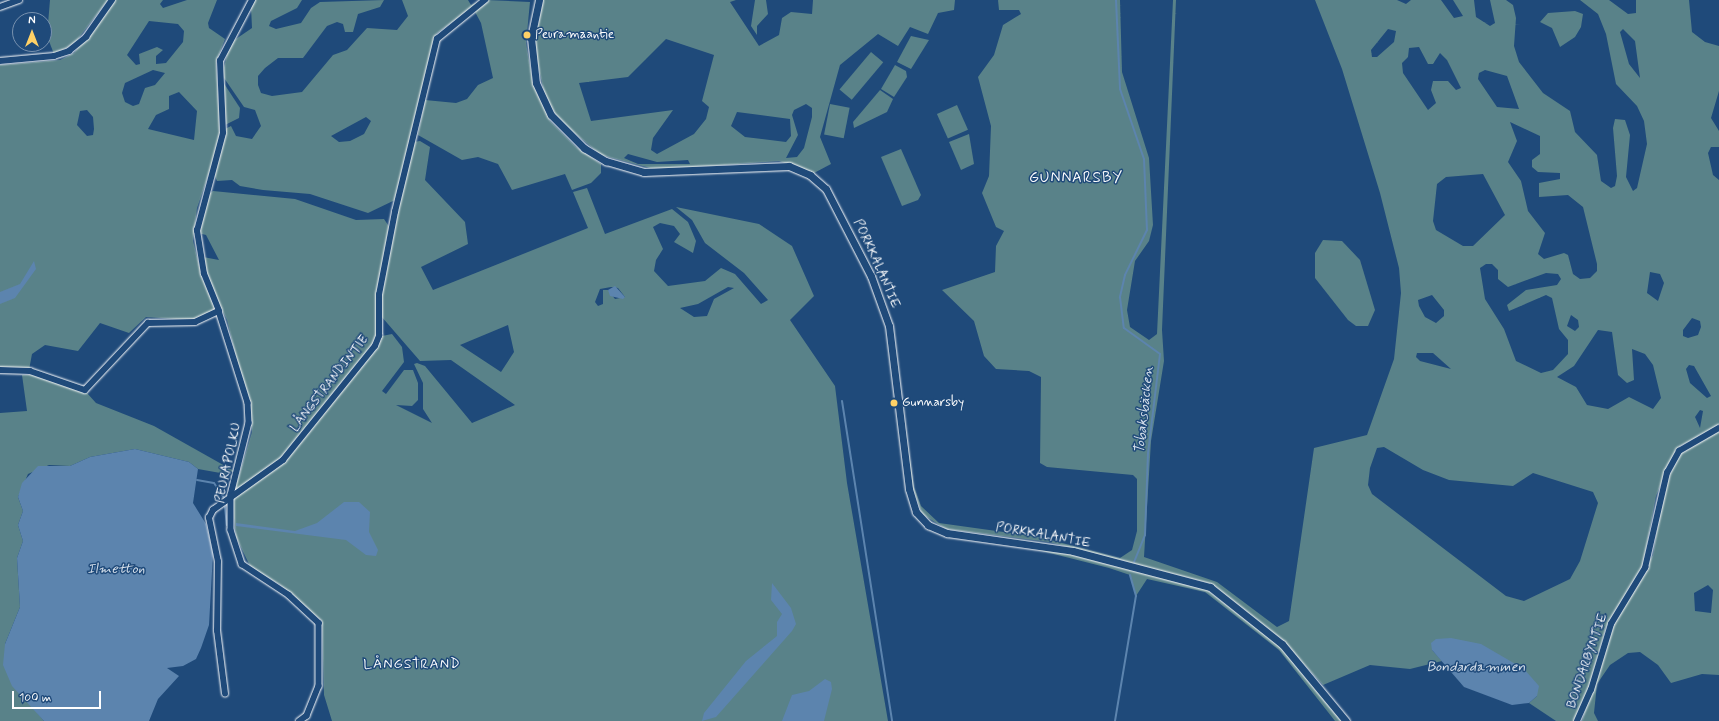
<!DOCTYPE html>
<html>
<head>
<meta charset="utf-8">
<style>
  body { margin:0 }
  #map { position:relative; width:1719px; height:721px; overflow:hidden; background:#1f4a7a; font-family:Mynerve,sans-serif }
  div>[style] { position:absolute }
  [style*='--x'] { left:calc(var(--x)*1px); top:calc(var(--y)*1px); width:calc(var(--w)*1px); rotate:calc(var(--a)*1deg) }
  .green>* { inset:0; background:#598289; transform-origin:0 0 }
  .water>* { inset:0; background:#5c84ae }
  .stream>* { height:2px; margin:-1px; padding:0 1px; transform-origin:1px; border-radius:1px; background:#5c84ae }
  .roads { filter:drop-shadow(0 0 1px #fff) drop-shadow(0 0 1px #fff) }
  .minor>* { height:5.5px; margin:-2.75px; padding:0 2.75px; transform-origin:2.75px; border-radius:2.75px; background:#1f4a7a }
  .tertiary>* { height:7px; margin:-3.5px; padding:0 3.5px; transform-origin:3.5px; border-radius:3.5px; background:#1f4a7a }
  .dots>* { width:11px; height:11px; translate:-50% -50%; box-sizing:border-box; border:2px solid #1f4a7a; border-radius:50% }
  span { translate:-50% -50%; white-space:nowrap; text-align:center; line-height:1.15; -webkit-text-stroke:3px #1f4a7a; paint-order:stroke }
  .poi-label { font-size:13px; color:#fff }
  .left { translate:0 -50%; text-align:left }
  .street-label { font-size:13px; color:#fff }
  .water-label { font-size:14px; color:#d6e0eb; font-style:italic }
  .neighbourhood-label { font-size:14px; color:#fff; letter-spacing:1px }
  .quarter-label { font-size:15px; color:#fff; letter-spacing:1px }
  .north { position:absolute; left:12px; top:12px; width:40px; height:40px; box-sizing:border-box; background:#1f4a7a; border:1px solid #7992af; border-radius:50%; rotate:0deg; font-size:11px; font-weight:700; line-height:16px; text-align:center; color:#fff }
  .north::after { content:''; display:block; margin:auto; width:14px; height:18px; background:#ffd166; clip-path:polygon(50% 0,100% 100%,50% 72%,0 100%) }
  .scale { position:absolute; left:12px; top:691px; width:89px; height:18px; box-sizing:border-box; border:2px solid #fff; border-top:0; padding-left:5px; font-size:12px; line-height:14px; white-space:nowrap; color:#fff; -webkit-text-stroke:3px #1f4a7a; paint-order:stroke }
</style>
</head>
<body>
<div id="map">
  <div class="green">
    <div style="clip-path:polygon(50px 0,108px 0,74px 44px,54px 54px,47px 36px)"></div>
    <div style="clip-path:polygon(evenodd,115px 0,163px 0,160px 4px,163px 8px,187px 0,217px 0,208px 23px,209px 28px,225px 39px,216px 62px,220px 127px,218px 147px,197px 208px,193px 241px,203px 280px,216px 308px,211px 315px,191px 320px,146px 317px,129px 333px,100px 323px,78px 351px,45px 345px,32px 354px,29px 370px,0 367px,0 65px,60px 60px,74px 53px,115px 0,149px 21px,178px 24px,184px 31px,183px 42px,166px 63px,156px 64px,156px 56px,163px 50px,157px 47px,139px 54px,140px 64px,136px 65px,127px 55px,149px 21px,115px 0,153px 70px,165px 73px,155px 85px,145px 88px,139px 104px,133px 106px,125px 102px,122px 93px,125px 83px,153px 70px,115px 0,179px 92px,197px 111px,194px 140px,148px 129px,156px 115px,169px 109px,169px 96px,179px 92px,115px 0,87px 110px,93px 117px,94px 129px,93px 135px,87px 136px,77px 125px,80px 111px,87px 110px)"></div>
    <div style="clip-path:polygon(evenodd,255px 0,302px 0,297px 8px,271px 21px,269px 26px,276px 29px,301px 23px,311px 8px,320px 2px,384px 0,380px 7px,358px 14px,353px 32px,345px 32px,343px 24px,337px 22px,327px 26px,303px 58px,278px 58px,265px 68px,258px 76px,258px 85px,261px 93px,272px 96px,302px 92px,333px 55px,347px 50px,367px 28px,397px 30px,408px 16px,402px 0,468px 0,471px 5px,482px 0,436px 34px,395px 200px,368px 213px,310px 194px,263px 190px,240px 186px,232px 180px,217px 181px,214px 174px,225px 129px,231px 126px,236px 136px,252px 139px,261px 126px,255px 110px,244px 107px,222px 75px,230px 43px,252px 28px,251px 7px,255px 0,366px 117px,371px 121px,364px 134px,350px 141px,339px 142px,331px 136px,366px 117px)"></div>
    <div style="clip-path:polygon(486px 0,530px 2px,526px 43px,533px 83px,550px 121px,576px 147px,601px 164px,601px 173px,591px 183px,572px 190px,565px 174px,512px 190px,498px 164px,478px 157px,462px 160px,418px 135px,425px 100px,456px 103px,467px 99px,478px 85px,493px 78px,481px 23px,474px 10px)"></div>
    <div style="clip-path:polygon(evenodd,543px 0,736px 0,730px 2px,759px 46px,779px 35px,782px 18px,791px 12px,812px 14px,813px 0,955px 0,954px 10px,938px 13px,928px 34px,910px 27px,898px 46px,878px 34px,840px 65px,820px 137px,831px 164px,814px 173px,779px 161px,658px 170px,601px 155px,559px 120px,545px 96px,534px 47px,543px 0,666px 39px,714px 55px,702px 101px,709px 107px,706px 119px,694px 134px,657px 154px,651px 150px,653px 138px,673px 110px,591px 121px,579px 83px,628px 77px,666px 39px,543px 0,806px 104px,812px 108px,812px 117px,804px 148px,797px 157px,786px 158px,798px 135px,792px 115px,794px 110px,806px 104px,543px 0,737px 112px,790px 119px,791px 136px,786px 142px,745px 137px,731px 126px,737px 112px,543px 0,628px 154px,657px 162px,688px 160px,690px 164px,638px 164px,624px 158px,628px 154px)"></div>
    <div style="clip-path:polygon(755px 0,766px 0,768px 14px,757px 26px,757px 35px,751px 26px)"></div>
    <div style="clip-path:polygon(evenodd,998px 0,1120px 0,1122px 72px,1149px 158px,1153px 225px,1149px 241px,1135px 261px,1127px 310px,1130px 327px,1149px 340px,1157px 334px,1173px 0,1176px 0,1162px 330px,1164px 361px,1151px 441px,1144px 557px,1217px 582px,1277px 627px,1289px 621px,1314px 448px,1367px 435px,1394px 359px,1401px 293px,1399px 268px,1380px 193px,1342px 69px,1315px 0,1397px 0,1406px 4px,1411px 0,1441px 0,1454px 18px,1463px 16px,1453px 0,1474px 0,1476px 17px,1490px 26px,1495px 23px,1490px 0,1506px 0,1513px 5px,1516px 18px,1514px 46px,1519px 62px,1543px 93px,1570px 111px,1575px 132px,1597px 155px,1601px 181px,1611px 188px,1615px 186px,1617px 176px,1613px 128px,1615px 119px,1625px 120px,1630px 135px,1626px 177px,1633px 191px,1637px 188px,1647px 144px,1644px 121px,1637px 106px,1616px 84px,1606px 34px,1598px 14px,1580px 0,1609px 0,1628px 14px,1636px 13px,1636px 0,1689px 0,1692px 32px,1705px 42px,1719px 46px,1719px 91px,1711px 118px,1719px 131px,1719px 147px,1711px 147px,1708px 153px,1713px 175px,1719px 180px,1719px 426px,1680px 446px,1670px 462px,1656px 496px,1643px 565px,1606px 627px,1586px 697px,1575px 721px,1556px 721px,1529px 703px,1537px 696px,1432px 650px,1442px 661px,1410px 669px,1370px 665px,1323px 685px,1280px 638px,1212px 584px,1049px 542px,946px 529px,922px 514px,912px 485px,902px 404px,914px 487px,921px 506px,939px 523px,1039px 537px,1120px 558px,1132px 550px,1137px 531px,1137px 479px,1133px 475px,1047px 467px,1040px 463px,1041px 377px,1029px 371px,996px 369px,984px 356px,974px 321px,942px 290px,995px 272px,996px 246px,1004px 231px,996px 227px,982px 193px,989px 176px,991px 126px,978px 77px,994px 55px,1003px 25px,1021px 14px,1019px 10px,999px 10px,998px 0,1388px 29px,1396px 31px,1394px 42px,1377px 57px,1372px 57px,1371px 50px,1388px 29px,998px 0,1623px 29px,1635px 41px,1640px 78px,1629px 64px,1620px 32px,1623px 29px,998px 0,1419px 47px,1428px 64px,1433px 64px,1440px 53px,1447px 60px,1461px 88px,1456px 90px,1448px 81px,1433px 81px,1431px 90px,1436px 103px,1428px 110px,1403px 73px,1402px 63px,1408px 57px,1409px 48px,1419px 47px,998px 0,1485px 70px,1507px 76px,1519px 109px,1497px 107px,1478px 79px,1479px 73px,1485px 70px,998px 0,1510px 122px,1540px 136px,1540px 154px,1532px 160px,1532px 167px,1538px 172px,1560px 173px,1560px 179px,1539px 183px,1539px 197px,1568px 195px,1583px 207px,1597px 264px,1597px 271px,1590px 278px,1580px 279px,1573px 274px,1568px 255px,1564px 253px,1544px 259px,1538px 254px,1545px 233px,1528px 211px,1521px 181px,1508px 162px,1517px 141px,1510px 122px,998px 0,1483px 174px,1505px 215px,1473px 246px,1463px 246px,1436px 230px,1433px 221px,1437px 184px,1446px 177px,1483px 174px,998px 0,1486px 264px,1492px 264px,1498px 270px,1498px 279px,1508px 287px,1546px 273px,1558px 274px,1561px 279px,1557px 285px,1526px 290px,1507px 305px,1509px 311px,1546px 295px,1552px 298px,1559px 329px,1568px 340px,1568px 354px,1553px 370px,1541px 373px,1516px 361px,1504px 329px,1485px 299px,1480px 268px,1486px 264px,998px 0,1650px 272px,1660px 274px,1664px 283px,1658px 301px,1647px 293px,1650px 272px,998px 0,1432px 295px,1444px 310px,1444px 316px,1436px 323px,1425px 317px,1419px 306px,1418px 300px,1432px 295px,998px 0,1571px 315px,1578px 320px,1579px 327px,1575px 331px,1567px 326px,1571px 315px,998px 0,1692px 318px,1700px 321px,1701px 327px,1698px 335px,1688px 338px,1683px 336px,1683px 330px,1692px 318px,998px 0,1598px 330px,1612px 332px,1618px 375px,1627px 383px,1634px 380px,1632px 349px,1645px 354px,1653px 365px,1661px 398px,1653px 409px,1629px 397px,1608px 409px,1587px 405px,1576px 387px,1557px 377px,1574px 366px,1598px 330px,998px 0,1417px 353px,1433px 353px,1451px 369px,1420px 361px,1416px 357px,1417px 353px,998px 0,1689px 365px,1694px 366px,1711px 396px,1707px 398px,1690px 383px,1686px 369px,1689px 365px,998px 0,1700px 410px,1703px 411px,1700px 428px,1695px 417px,1700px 410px,998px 0,1384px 447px,1423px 470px,1449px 480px,1513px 486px,1533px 473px,1593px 492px,1598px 503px,1580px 561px,1570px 579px,1524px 601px,1506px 596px,1372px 494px,1368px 485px,1370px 468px,1377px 448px,1384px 447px)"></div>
    <div style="clip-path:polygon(1575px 11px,1583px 14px,1581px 27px,1575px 37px,1560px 47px,1552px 28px,1540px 22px,1548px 13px)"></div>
    <div style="clip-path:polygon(911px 36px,929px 40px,911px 69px,897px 62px)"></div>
    <div style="left:871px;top:52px;width:16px;height:49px;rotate:40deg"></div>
    <div style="clip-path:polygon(895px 65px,906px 71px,907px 77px,894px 97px,881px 89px)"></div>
    <div style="clip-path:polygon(223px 82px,240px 108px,239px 118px,225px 125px)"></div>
    <div style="clip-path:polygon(880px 90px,893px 99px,887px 112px,854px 128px,853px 122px)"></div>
    <div style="left:830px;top:104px;width:20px;height:31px;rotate:11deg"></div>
    <div style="left:957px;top:105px;width:27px;height:22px;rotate:66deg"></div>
    <div style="clip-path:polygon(969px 134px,974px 164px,961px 170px,949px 142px)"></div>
    <div style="clip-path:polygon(evenodd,420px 141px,430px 147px,425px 180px,465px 222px,468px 244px,421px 267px,433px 290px,588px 228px,573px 192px,587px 188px,605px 234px,672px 209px,688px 222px,696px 241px,693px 253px,674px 242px,680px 234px,674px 226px,660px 223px,653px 227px,663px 249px,656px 260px,654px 271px,668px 286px,705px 281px,721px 268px,735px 274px,761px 304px,768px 300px,744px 273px,705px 243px,692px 220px,676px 207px,759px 224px,792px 246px,814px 296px,790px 320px,835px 386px,847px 483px,888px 721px,332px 721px,324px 695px,322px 621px,279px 584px,251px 568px,236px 537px,232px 499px,252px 432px,251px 418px,227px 320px,208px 281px,203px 257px,219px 260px,206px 235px,198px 233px,206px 196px,213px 191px,295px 199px,356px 220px,384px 219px,390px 228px,376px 300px,377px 340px,363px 363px,382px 336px,392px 334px,402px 347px,404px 362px,382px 391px,386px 394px,404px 370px,413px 370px,418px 383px,418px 400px,412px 406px,396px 405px,432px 423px,423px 409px,423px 383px,414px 364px,417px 363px,425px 366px,472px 423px,515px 405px,451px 360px,420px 361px,381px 316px,381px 296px,396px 213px,414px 142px,420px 141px,611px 287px,618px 288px,625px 297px,615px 299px,608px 290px,603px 290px,603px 304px,598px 306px,595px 302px,600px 289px,611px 287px,420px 141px,728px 287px,734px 288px,714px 299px,707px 316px,694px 317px,680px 308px,698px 304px,728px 287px,420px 141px,508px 325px,514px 352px,501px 372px,460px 345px,508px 325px)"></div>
    <div style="clip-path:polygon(901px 149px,921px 195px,918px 200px,902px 206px,881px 157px)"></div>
    <div style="clip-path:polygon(1323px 240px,1342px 241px,1360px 260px,1375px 310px,1368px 326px,1356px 326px,1348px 320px,1315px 278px,1315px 253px)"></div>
    <div style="clip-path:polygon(22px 375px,33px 375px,87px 393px,96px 403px,154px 426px,234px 471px,226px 474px,198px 469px,189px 462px,135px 449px,90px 457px,70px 466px,49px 465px,28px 474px,18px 497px,23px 511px,18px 525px,23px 541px,17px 558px,20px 607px,5px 644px,35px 710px,44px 721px,0 721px,0 413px,27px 411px)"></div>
    <div style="clip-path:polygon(evenodd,1719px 430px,1719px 675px,1702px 674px,1671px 683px,1658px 665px,1640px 652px,1628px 653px,1610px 665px,1597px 684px,1594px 713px,1598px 721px,1582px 721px,1612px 625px,1653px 555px,1664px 488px,1679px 455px,1690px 445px,1719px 430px,1708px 585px,1713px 590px,1711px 613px,1695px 611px,1694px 593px,1708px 585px)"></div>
    <div style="clip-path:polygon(950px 537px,1075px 554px,1207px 590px,1281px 647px,1343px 721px,1335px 721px,1279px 650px,1205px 592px,1147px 579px,1136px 596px,1130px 575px,1109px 568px,1038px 550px)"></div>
  </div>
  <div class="water">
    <div style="clip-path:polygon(34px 261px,36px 269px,15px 298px,0 304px,0 292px,20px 284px)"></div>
    <div style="clip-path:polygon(615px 286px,625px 297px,623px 299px,610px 296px,608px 290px)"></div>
    <div style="clip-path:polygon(135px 449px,189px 462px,198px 469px,193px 503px,206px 524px,213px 553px,209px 625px,201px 648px,196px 659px,183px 666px,167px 668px,179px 676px,158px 699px,149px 721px,44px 721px,12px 686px,3px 665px,5px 644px,20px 607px,17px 558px,23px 541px,18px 525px,23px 511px,18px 497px,22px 483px,38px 466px,70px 466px,90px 457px)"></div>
    <div style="clip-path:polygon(344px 502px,359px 502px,370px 512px,369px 532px,378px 550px,376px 556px,366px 555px,346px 540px,236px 526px,236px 523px,295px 531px,317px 523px)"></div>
    <div style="clip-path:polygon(772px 583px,791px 608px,796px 624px,792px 631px,716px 717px,702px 721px,704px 713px,746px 661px,777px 636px,777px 622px,782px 614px,771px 600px)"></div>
    <div style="clip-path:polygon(1451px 638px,1481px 644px,1524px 669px,1539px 686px,1537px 696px,1529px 703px,1512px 705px,1464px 687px,1432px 650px,1431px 643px,1436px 639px)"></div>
    <div style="clip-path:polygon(825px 679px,831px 682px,832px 689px,824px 721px,782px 721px,792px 695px,809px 691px)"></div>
  </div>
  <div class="stream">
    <div style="--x:1116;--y:0;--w:89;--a:87.4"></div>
    <div style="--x:1120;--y:89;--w:74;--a:71.1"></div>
    <div style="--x:1144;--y:159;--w:71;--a:87.6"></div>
    <div style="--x:1147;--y:230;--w:50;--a:116.1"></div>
    <div style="--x:1125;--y:275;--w:23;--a:103"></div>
    <div style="--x:1120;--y:297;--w:31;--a:83"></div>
    <div style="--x:1124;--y:328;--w:44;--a:35.8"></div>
    <div style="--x:1160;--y:354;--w:100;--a:96.9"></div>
    <div style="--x:1148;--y:453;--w:82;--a:92.1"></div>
    <div style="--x:1145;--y:535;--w:29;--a:112"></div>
    <div style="--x:842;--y:401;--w:324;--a:81.1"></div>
    <div style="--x:197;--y:480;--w:17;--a:10"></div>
    <div style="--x:214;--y:483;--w:18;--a:56"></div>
    <div style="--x:225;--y:507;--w:18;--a:84"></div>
    <div style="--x:1115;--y:721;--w:127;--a:-80.5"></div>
    <div style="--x:1136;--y:596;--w:22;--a:-106"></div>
  </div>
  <div class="roads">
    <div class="minor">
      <div style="--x:0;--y:7;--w:20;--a:-20"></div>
      <div style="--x:0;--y:61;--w:54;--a:-5.3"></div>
      <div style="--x:54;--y:56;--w:16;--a:-18"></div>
      <div style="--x:69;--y:51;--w:22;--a:-39"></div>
      <div style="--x:86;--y:37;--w:45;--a:-54.9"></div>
      <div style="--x:219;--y:311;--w:96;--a:72.5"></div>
      <div style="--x:248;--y:403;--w:20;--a:87"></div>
      <div style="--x:249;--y:423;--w:74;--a:104"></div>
      <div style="--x:231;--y:495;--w:35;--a:90"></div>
      <div style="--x:231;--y:530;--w:36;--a:72"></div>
      <div style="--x:242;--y:564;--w:56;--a:33.4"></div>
      <div style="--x:289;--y:595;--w:41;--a:43"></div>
      <div style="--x:319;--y:623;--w:63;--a:90"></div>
      <div style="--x:319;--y:686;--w:32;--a:112"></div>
      <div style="--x:307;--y:716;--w:9;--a:144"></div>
      <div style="--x:0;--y:370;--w:30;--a:2"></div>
      <div style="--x:30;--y:371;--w:58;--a:19.1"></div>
      <div style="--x:85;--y:390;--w:92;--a:-46.8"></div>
      <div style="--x:148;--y:323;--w:47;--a:-1.2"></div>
      <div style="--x:195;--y:322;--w:26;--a:-25"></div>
      <div style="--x:219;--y:311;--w:40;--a:-112"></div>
      <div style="--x:204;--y:274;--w:44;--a:-99.2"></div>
      <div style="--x:197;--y:231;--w:101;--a:-75.1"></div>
      <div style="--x:223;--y:133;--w:72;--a:-92.4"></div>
      <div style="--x:220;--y:61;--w:69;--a:-62.3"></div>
      <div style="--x:225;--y:694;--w:64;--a:-97.2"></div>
      <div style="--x:217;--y:631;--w:69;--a:-89.2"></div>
      <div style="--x:218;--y:562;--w:45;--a:-101.6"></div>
      <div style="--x:209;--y:518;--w:9;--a:-63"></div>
      <div style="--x:213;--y:510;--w:86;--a:-35.5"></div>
      <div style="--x:283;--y:460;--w:146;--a:-51.1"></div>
      <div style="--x:375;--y:346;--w:11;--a:-68"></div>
      <div style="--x:379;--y:336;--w:41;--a:-90"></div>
      <div style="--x:379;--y:295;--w:85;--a:-79.1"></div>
      <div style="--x:395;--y:212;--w:178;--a:-76.4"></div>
      <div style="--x:437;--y:39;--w:62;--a:-39.1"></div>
      <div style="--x:1577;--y:721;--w:34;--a:-66"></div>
      <div style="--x:1591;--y:690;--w:69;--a:-73.1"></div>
      <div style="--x:1611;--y:624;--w:66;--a:-58.7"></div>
      <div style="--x:1645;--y:568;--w:98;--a:-77"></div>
      <div style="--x:1667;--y:473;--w:25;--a:-61"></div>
      <div style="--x:1679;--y:451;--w:46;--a:-29.9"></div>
    </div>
    <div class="tertiary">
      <div style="--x:539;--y:0;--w:39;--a:102"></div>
      <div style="--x:531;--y:38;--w:45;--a:83.7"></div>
      <div style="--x:536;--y:83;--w:35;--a:65"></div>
      <div style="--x:551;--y:115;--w:47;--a:45"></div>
      <div style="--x:584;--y:148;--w:26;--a:31"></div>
      <div style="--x:606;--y:161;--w:40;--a:16"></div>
      <div style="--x:644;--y:172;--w:145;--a:-2.4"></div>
      <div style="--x:789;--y:166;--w:23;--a:23"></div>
      <div style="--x:810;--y:175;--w:21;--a:41"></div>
      <div style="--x:826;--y:189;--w:98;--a:62.7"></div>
      <div style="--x:871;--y:276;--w:53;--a:70.2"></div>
      <div style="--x:889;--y:326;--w:164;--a:83"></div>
      <div style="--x:909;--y:489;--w:24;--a:73"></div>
      <div style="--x:916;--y:512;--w:18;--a:47"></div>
      <div style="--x:928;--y:525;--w:21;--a:23"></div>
      <div style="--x:947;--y:533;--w:127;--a:8.1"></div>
      <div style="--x:1073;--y:551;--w:142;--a:14.7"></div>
      <div style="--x:1210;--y:587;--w:92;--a:38.4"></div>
      <div style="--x:1282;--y:644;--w:100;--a:50.3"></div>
    </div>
  </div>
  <div class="dots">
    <div style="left:527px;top:35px;background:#ffd166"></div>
    <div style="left:894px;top:403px;background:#ffd166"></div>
  </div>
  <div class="poi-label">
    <span class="left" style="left:535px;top:35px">Peuramaantie</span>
    <span class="left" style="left:902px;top:403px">Gunnarsby</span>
  </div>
  <div class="street-label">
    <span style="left:876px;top:264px;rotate:66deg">PORKKALANTIE</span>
    <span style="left:330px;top:384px;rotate:-52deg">LÅNGSTRANDINTIE</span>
    <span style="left:229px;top:463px;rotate:-78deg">PEURAPOLKU</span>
    <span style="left:1043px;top:536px;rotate:10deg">PORKKALANTIE</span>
    <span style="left:1588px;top:661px;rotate:-71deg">BONDARBYNTIE</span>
  </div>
  <div class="water-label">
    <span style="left:1144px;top:410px;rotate:-84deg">Tobaksbäcken</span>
    <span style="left:116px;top:569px">Ilmetton</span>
    <span style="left:1476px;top:667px">Bondardammen</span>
  </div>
  <div class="neighbourhood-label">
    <span style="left:412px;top:664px">LÅNGSTRAND</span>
  </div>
  <div class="quarter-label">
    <span style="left:1076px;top:179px">GUNNARSBY</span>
  </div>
  <div class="north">N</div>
  <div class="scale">100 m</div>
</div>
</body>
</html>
